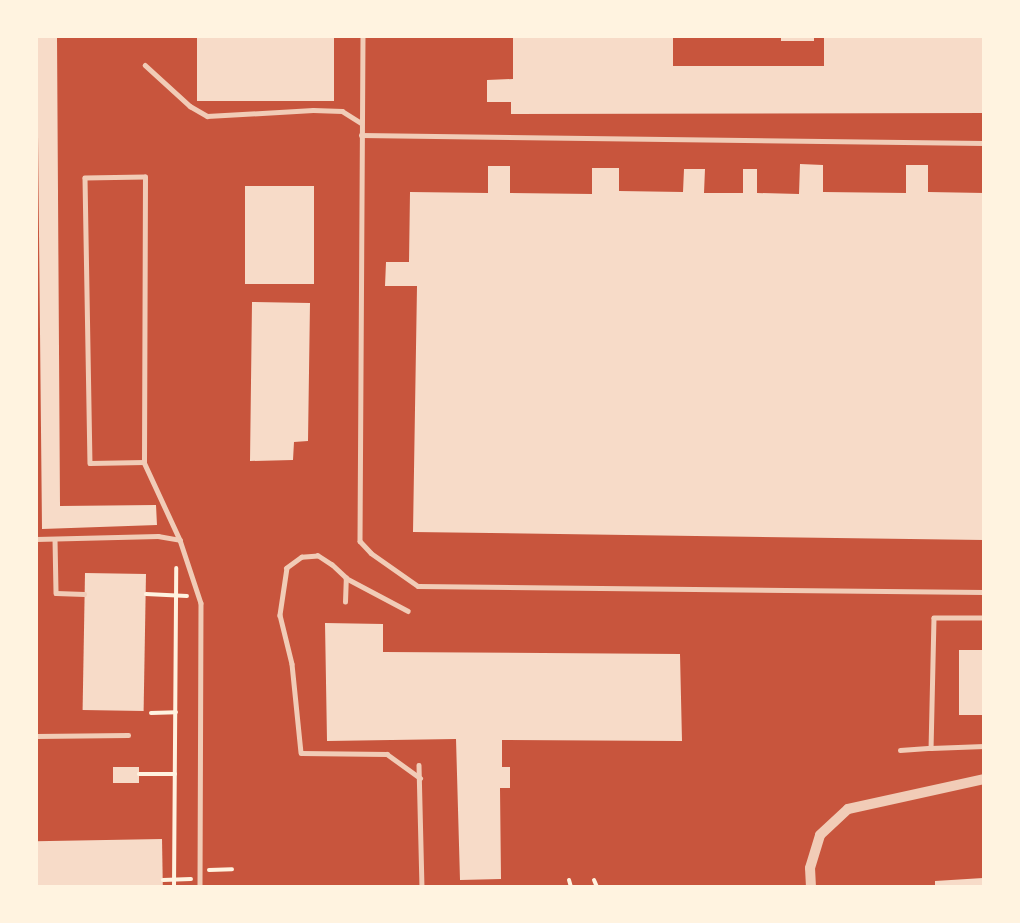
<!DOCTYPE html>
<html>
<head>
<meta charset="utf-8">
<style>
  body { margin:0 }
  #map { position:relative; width:1020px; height:923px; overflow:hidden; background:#c8553d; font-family:Barlow,sans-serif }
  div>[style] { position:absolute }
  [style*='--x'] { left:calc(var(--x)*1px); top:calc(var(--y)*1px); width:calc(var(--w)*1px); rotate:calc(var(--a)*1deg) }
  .building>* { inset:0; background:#f7dbc8; transform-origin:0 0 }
  .path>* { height:4px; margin:-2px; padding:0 2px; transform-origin:2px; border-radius:2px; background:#fff3e0 }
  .service>* { height:4.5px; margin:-2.25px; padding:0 2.25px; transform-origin:2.25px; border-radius:2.25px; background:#f1ccb7 }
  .tertiary>* { height:10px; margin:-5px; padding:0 5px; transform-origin:5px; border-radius:5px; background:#f1ccb7 }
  span { translate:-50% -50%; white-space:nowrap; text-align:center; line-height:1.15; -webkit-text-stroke:4.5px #fff3e0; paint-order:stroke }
  .frame { position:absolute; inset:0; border:38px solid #fff3e0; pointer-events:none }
</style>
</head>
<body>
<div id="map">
  <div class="building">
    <div style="clip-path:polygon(37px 36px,57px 36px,60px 506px,156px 505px,157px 525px,42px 529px)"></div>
    <div style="left:197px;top:36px;width:137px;height:65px"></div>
    <div style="clip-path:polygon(513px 36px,673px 36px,673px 66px,824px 66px,824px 36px,984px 36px,984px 113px,511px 114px,511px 102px,487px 102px,487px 80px,513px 79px)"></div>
    <div style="left:781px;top:36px;width:33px;height:5px"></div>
    <div style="clip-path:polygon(800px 164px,823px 165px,823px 192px,906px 193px,906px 165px,928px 165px,928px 192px,984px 193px,984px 540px,413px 532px,417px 286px,385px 286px,386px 262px,409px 262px,410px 192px,488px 193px,488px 166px,510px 166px,510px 193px,592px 194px,592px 168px,619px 168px,619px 191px,683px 192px,684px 169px,705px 169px,704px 193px,743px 193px,743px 169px,757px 169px,757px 193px,799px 194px)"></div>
    <div style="left:245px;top:186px;width:69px;height:98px"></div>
    <div style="clip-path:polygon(252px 302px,310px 303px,308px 441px,294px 442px,293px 460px,250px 461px)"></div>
    <div style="left:85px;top:573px;width:61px;height:137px;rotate:1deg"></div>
    <div style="clip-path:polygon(325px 623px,383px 624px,383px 652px,680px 654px,682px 741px,502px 740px,502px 767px,510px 767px,510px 788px,500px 788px,501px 879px,460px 880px,456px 739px,327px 741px)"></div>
    <div style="left:959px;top:650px;width:25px;height:65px"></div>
    <div style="left:113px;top:767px;width:26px;height:16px"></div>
    <div style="left:162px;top:839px;width:48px;height:126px;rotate:89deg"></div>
    <div style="clip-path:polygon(983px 878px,984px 887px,935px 887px,935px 881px)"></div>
  </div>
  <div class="path">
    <div style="--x:146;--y:594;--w:41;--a:2.8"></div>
    <div style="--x:151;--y:713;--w:25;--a:-2"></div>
    <div style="--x:139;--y:774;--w:36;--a:0"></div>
    <div style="--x:209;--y:870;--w:23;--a:-2"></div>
    <div style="--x:163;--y:880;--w:28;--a:-2"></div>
    <div style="--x:569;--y:880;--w:7;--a:74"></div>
    <div style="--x:594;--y:880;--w:8;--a:67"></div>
    <div style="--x:174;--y:887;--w:319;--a:-89.6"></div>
  </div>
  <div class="service">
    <div style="--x:363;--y:36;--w:505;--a:90.34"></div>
    <div style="--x:360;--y:541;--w:16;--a:47"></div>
    <div style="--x:371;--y:553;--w:57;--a:35.1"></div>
    <div style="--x:418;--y:586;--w:566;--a:0.61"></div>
    <div style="--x:145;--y:65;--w:61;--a:42.3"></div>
    <div style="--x:190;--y:106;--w:20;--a:30"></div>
    <div style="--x:207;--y:116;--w:106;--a:-3.2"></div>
    <div style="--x:313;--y:110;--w:29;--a:2"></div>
    <div style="--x:342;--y:111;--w:22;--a:32"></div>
    <div style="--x:361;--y:135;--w:623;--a:0.74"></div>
    <div style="--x:144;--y:462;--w:285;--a:-89.8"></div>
    <div style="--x:145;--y:177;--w:60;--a:179"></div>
    <div style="--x:85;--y:178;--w:285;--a:89"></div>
    <div style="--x:90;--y:463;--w:54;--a:-1.1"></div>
    <div style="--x:144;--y:462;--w:86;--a:65.2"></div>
    <div style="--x:36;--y:539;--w:122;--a:-1.4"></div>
    <div style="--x:158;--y:536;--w:22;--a:10"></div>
    <div style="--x:180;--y:540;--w:66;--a:71.6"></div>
    <div style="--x:201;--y:603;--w:284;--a:90.2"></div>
    <div style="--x:55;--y:539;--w:54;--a:88.9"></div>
    <div style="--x:56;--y:593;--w:28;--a:2"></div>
    <div style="--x:346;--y:578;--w:70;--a:28"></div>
    <div style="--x:345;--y:602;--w:24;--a:-88"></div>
    <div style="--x:346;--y:578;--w:19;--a:-137"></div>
    <div style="--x:332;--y:565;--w:17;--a:-147"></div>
    <div style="--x:318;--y:556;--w:16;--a:176"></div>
    <div style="--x:302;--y:557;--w:19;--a:144"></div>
    <div style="--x:287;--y:568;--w:48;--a:98.5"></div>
    <div style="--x:280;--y:615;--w:50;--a:76.2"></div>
    <div style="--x:292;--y:664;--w:89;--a:84.2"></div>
    <div style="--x:301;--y:753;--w:86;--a:0.7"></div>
    <div style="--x:387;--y:754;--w:41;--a:36"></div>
    <div style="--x:984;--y:618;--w:50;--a:180"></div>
    <div style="--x:934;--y:618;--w:130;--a:91.3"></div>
    <div style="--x:931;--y:748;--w:53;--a:-2.2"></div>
    <div style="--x:36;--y:736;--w:92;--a:-0.6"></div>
    <div style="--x:900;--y:750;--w:31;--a:-4"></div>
    <div style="--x:419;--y:765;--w:122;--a:88.6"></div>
  </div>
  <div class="tertiary">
    <div style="--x:811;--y:887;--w:19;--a:-93"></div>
    <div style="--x:810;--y:868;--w:34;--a:-73"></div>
    <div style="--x:820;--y:835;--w:38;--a:-43"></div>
    <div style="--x:848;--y:809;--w:139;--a:-12.4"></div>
  </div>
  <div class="frame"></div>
</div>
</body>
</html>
